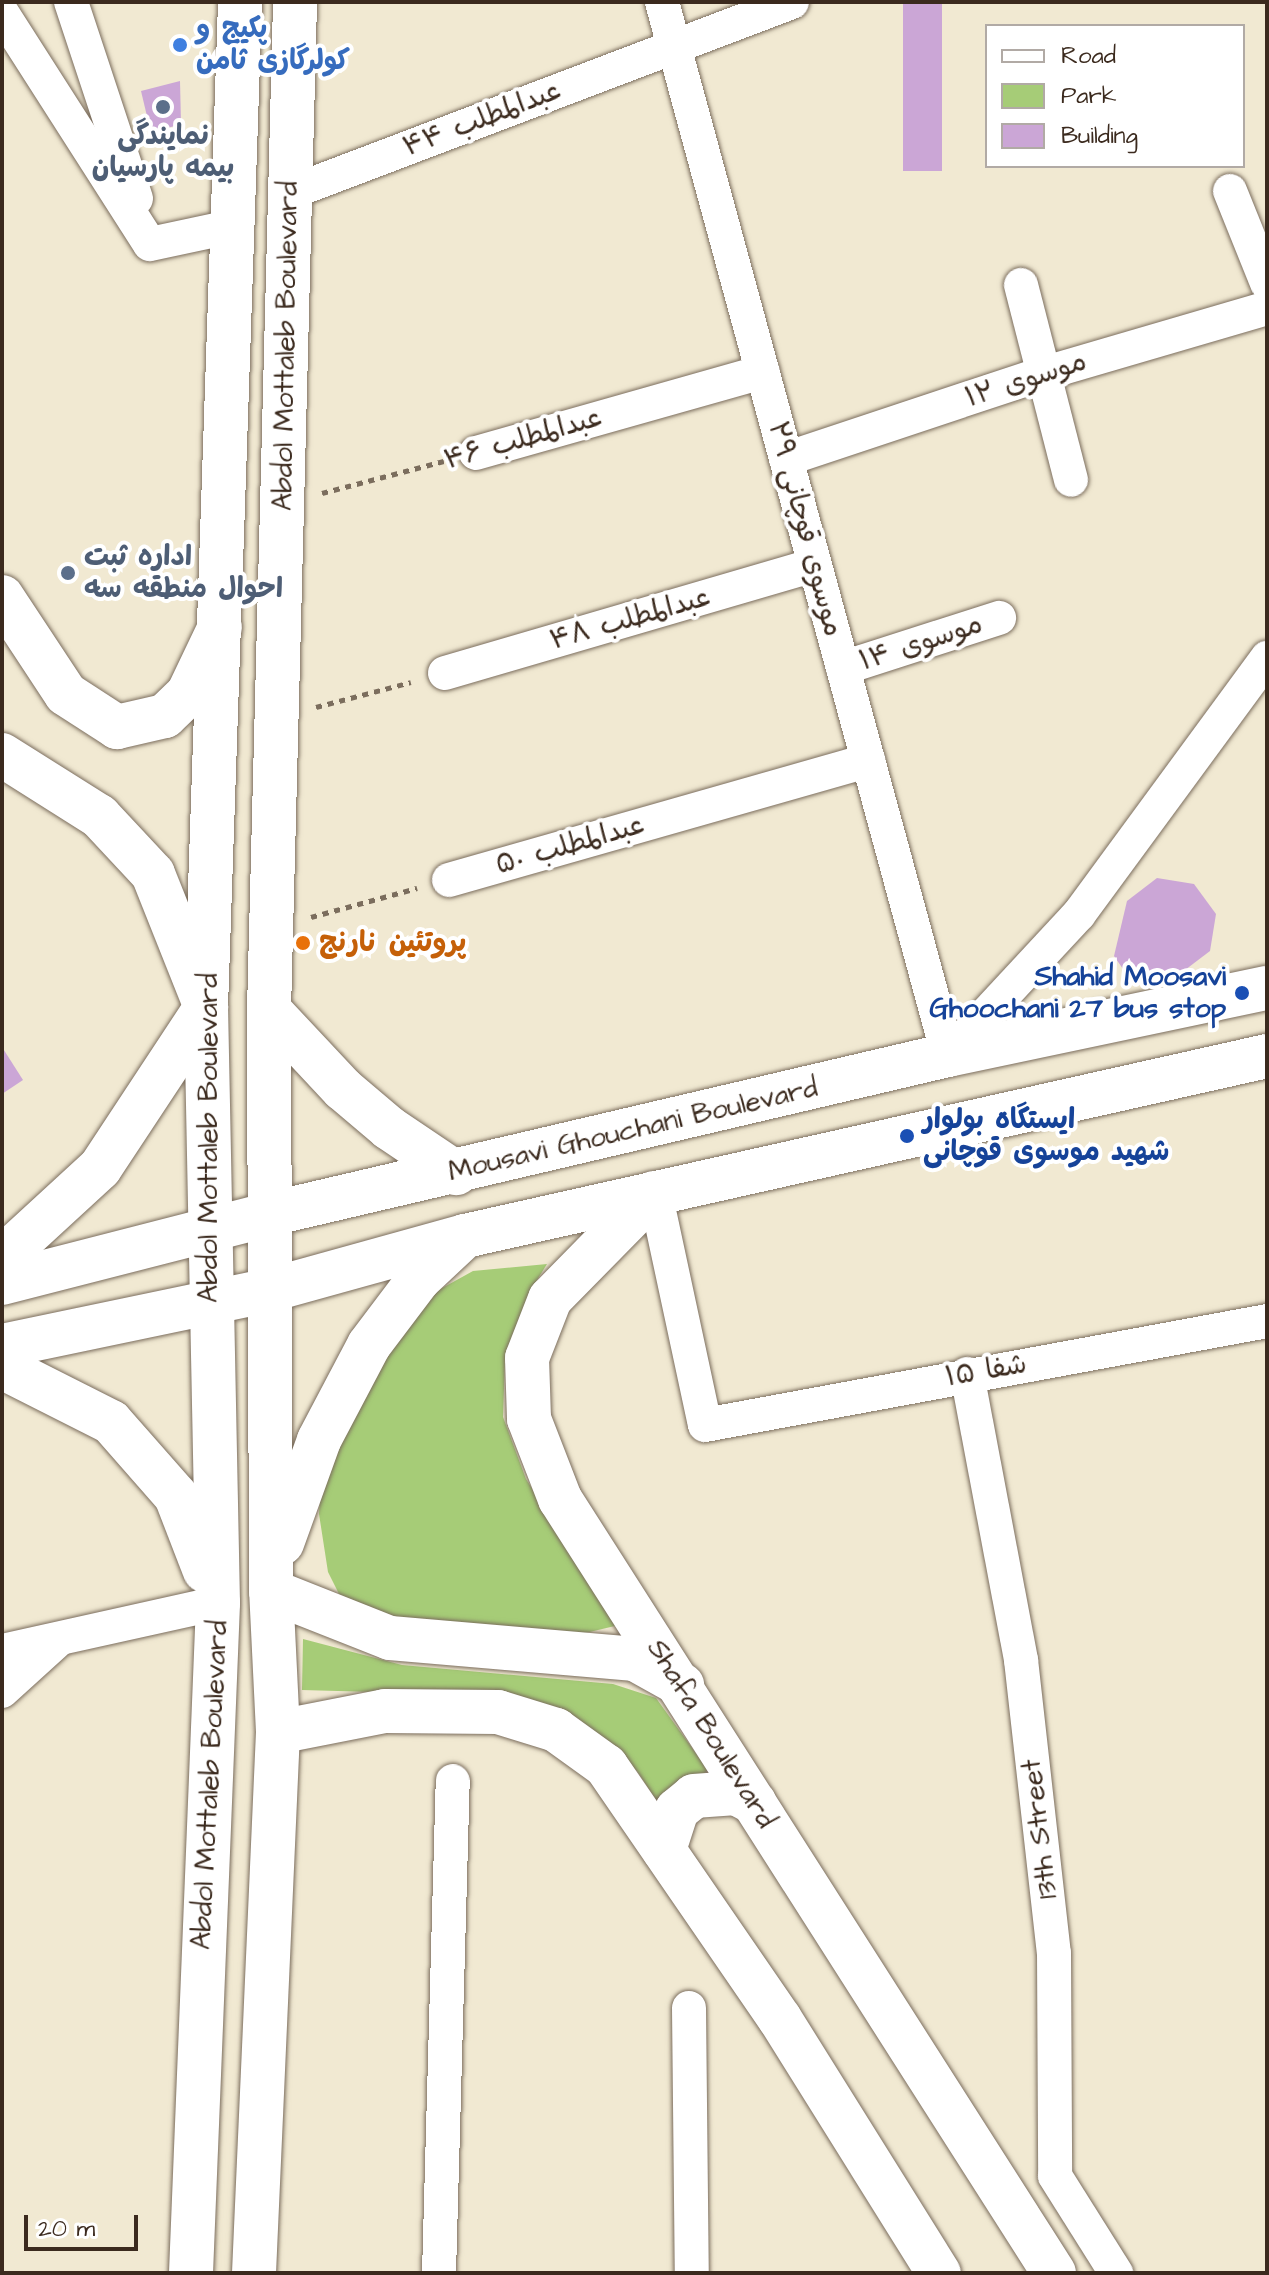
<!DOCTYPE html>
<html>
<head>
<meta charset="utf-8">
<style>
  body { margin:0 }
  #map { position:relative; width:1269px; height:2275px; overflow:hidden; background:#f1e9d2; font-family:"Architects Daughter","Playpen Sans Arabic",sans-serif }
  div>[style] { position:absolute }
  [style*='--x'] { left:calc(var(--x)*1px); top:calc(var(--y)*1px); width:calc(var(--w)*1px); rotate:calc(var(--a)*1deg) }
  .green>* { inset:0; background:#a6cc77 }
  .building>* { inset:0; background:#cba6d6; transform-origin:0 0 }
  .path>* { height:5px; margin-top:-2.5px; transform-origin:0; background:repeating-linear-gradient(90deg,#7b6d5d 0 6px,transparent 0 12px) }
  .roads { filter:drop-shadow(0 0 2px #7b6d5d) drop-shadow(0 0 2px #7b6d5d) }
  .street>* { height:34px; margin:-17px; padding:0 17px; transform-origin:17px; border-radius:17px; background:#fff }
  .secondary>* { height:44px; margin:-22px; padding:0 22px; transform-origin:22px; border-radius:22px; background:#fff }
  .primary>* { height:44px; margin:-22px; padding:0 22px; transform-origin:22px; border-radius:22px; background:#fff }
  .dots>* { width:22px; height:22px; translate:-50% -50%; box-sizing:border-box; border:4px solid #fff; border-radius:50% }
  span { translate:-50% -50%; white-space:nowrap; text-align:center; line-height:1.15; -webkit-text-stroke:8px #fff; paint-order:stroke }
  .shop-label { font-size:28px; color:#366cbe; font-weight:700 }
  .left { translate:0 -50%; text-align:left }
  .street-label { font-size:28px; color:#3b2a1e }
  .service-label { font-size:28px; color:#4e5e75; font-weight:700 }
  .food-label { font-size:28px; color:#c56008; font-weight:700 }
  .transit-label { font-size:28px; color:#164399; font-weight:700 }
  .right { translate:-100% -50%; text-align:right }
  .frame { position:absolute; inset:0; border:4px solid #3b2a1e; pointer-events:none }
  .legend { position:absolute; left:985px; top:24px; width:260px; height:144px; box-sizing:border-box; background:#fff; border:2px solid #b1aaa5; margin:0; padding:10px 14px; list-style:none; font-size:24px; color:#3b2a1e }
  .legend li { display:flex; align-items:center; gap:16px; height:40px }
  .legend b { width:40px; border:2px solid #b1aaa5 }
  .scale { position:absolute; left:24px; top:2215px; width:114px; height:36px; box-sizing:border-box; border:4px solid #3b2a1e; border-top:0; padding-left:10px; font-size:24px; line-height:28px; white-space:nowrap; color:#3b2a1e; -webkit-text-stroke:6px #fff; paint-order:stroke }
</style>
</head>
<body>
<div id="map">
  <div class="green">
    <div style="clip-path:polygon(547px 1264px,529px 1293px,505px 1359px,503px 1417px,526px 1479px,619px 1625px,577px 1635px,384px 1619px,340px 1596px,328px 1572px,319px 1514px,321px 1482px,333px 1442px,408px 1319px,435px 1292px,473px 1271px)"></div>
    <div style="clip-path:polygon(303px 1639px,402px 1665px,613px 1684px,656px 1698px,708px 1770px,662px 1809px,637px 1771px,605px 1743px,445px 1694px,302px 1690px)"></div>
  </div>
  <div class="building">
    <div style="left:903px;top:2px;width:39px;height:169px"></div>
    <div style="clip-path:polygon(180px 81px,181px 124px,151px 133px,141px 91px)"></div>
    <div style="clip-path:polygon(1157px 878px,1194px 884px,1216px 914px,1210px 951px,1181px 973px,1123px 969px,1114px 956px,1127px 901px)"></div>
    <div style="clip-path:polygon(2px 1047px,23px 1080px,2px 1094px)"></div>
  </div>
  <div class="path">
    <div style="--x:322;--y:493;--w:126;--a:-14.7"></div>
    <div style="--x:316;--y:707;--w:98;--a:-14.7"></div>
    <div style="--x:311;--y:917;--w:110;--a:-15.3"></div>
  </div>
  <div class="roads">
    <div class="street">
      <div style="--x:71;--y:2;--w:207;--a:71.7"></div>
      <div style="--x:662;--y:2;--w:1091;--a:74.8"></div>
      <div style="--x:2;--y:13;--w:274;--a:57.4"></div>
      <div style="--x:1230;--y:191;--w:99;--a:68.1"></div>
      <div style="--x:289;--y:193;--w:538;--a:-20.79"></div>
      <div style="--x:150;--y:244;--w:82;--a:-12"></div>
      <div style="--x:1021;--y:285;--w:201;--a:75.6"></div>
      <div style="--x:476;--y:453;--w:298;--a:-15.8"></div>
      <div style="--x:786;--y:459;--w:270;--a:-18.4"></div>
      <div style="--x:1042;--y:374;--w:234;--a:-16.3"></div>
      <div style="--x:843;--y:668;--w:164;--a:-17.8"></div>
      <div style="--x:445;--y:673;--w:385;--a:-16.3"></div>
      <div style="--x:449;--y:880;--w:436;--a:-15.9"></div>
      <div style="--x:948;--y:1055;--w:192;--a:-47.1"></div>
      <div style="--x:1079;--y:914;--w:318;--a:-53.7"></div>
      <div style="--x:655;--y:1192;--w:238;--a:77.9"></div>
      <div style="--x:705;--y:1425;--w:572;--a:-10.48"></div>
      <div style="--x:967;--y:1374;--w:291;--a:79.3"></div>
      <div style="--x:1021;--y:1660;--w:295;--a:83.6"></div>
      <div style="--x:1054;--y:1953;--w:223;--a:89.7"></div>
      <div style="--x:1055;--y:2176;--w:115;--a:57.8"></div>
      <div style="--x:2;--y:1651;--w:221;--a:-12.5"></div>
      <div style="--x:2;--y:1691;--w:76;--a:-42.3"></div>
      <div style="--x:689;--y:2008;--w:265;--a:89.4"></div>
      <div style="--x:439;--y:2273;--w:492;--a:-88.4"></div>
    </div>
    <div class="secondary">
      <div style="--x:2;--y:597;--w:116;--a:56.6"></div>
      <div style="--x:66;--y:694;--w:61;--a:32.9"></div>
      <div style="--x:117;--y:727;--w:49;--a:-12.9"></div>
      <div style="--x:165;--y:716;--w:32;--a:-44"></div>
      <div style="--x:188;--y:694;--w:74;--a:-64.5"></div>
      <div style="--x:2;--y:755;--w:115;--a:32.2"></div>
      <div style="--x:99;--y:816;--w:79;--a:47"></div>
      <div style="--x:153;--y:874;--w:143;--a:68.3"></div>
      <div style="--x:654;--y:1193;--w:148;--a:134.5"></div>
      <div style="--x:550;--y:1299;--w:63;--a:111.3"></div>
      <div style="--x:527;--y:1358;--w:61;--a:88.1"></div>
      <div style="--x:529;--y:1419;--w:86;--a:68.8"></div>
      <div style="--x:560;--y:1499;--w:918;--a:57.45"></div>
      <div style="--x:2;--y:1283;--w:277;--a:-14.4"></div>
      <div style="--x:270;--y:1214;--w:696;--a:-13.2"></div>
      <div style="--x:948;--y:1055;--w:326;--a:-11.9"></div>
      <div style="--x:2;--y:1346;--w:274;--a:-11.8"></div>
      <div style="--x:270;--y:1290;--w:202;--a:-15.5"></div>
      <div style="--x:465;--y:1236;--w:822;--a:-12.65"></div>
      <div style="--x:278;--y:1732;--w:109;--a:-11.1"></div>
      <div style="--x:385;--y:1711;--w:113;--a:0.5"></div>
      <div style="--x:498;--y:1712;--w:61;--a:17.2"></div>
      <div style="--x:556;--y:1730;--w:62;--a:35.8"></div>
      <div style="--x:606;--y:1766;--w:307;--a:55.5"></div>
      <div style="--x:780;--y:2019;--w:300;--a:58"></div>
      <div style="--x:664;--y:1850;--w:42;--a:-72"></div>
      <div style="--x:677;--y:1810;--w:22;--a:-39"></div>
      <div style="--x:694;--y:1796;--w:42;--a:-4.1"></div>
      <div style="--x:736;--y:1793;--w:21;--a:28"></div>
    </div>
    <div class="primary">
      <div style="--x:269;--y:1010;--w:108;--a:46.9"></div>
      <div style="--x:343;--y:1089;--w:60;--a:40.3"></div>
      <div style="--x:389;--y:1128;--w:81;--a:33.9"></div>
      <div style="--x:2;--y:1258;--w:133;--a:-42.6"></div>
      <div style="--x:100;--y:1168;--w:193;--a:-56.6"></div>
      <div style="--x:2;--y:1367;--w:122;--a:26.8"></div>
      <div style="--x:111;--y:1422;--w:98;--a:48.7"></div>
      <div style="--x:176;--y:1496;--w:80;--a:68.9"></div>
      <div style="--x:282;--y:1543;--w:109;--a:-70.2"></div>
      <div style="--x:319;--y:1440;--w:107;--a:-62.2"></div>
      <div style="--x:369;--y:1345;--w:83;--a:-52.9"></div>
      <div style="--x:419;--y:1279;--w:63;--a:-43.1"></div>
      <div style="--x:271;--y:1591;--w:128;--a:21.6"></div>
      <div style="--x:390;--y:1638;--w:246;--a:4.9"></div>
      <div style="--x:635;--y:1659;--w:54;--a:29"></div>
      <div style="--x:191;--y:2273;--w:671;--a:-87.69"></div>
      <div style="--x:218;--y:1603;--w:596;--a:-91.15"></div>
      <div style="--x:206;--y:1007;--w:1006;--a:-88.06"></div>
      <div style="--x:254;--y:2273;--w:542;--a:-87.46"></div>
      <div style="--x:278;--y:1732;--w:141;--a:-92.8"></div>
      <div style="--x:271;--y:1591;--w:581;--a:-90.2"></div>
      <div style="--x:269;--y:1010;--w:1008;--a:-88.52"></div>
    </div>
  </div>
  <div class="dots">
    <div style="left:180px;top:45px;background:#3f7fe0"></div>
    <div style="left:163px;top:107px;background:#5c6f8a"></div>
    <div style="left:68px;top:573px;background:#5c6f8a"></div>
    <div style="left:303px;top:943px;background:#e8710a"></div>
    <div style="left:1242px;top:993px;background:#1a4fb4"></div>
    <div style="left:907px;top:1136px;background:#1a4fb4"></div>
  </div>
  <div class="shop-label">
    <span class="left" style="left:196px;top:45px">پکیج و<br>کولرگازی ثامن</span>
  </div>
  <div class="street-label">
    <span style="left:482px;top:119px;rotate:-21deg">عبدالمطلب ۴۴</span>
    <span style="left:286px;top:346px;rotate:-89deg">Abdol Mottaleb Boulevard</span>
    <span style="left:1026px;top:380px;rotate:-18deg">موسوی ۱۲</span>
    <span style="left:523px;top:439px;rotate:-16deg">عبدالمطلب ۴۶</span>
    <span style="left:805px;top:529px;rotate:75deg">موسوی قوچانی ۲۹</span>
    <span style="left:630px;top:619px;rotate:-16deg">عبدالمطلب ۴۸</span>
    <span style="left:921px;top:643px;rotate:-18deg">موسوی ۱۴</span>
    <span style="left:570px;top:845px;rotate:-16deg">عبدالمطلب ۵۰</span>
    <span style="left:633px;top:1130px;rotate:-13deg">Mousavi Ghouchani Boulevard</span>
    <span style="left:209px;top:1138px;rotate:-90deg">Abdol Mottaleb Boulevard</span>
    <span style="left:986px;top:1371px;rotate:-10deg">شفا ۱۵</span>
    <span style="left:711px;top:1734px;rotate:58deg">Shafa Boulevard</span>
    <span style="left:210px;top:1785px;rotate:-87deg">Abdol Mottaleb Boulevard</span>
    <span style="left:1040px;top:1829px;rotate:-97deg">13th Street</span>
  </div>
  <div class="service-label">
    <span style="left:163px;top:152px">نمایندگی<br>بیمه پارسیان</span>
    <span class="left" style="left:84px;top:573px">اداره ثبت<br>احوال منطقه سه</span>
  </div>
  <div class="food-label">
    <span class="left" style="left:319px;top:943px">پروتئین نارنج</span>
  </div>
  <div class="transit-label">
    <span class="right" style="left:1226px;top:993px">Shahid Moosavi<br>Ghoochani 27 bus stop</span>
    <span class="left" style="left:923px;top:1136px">ایستگاه بولوار<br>شهید موسوی قوچانی</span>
  </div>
  <div class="frame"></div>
  <ul class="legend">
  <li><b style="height:10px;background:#fff"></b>Road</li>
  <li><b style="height:22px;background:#a6cc77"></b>Park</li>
  <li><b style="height:22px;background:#cba6d6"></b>Building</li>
  </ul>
  <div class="scale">20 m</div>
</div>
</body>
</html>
